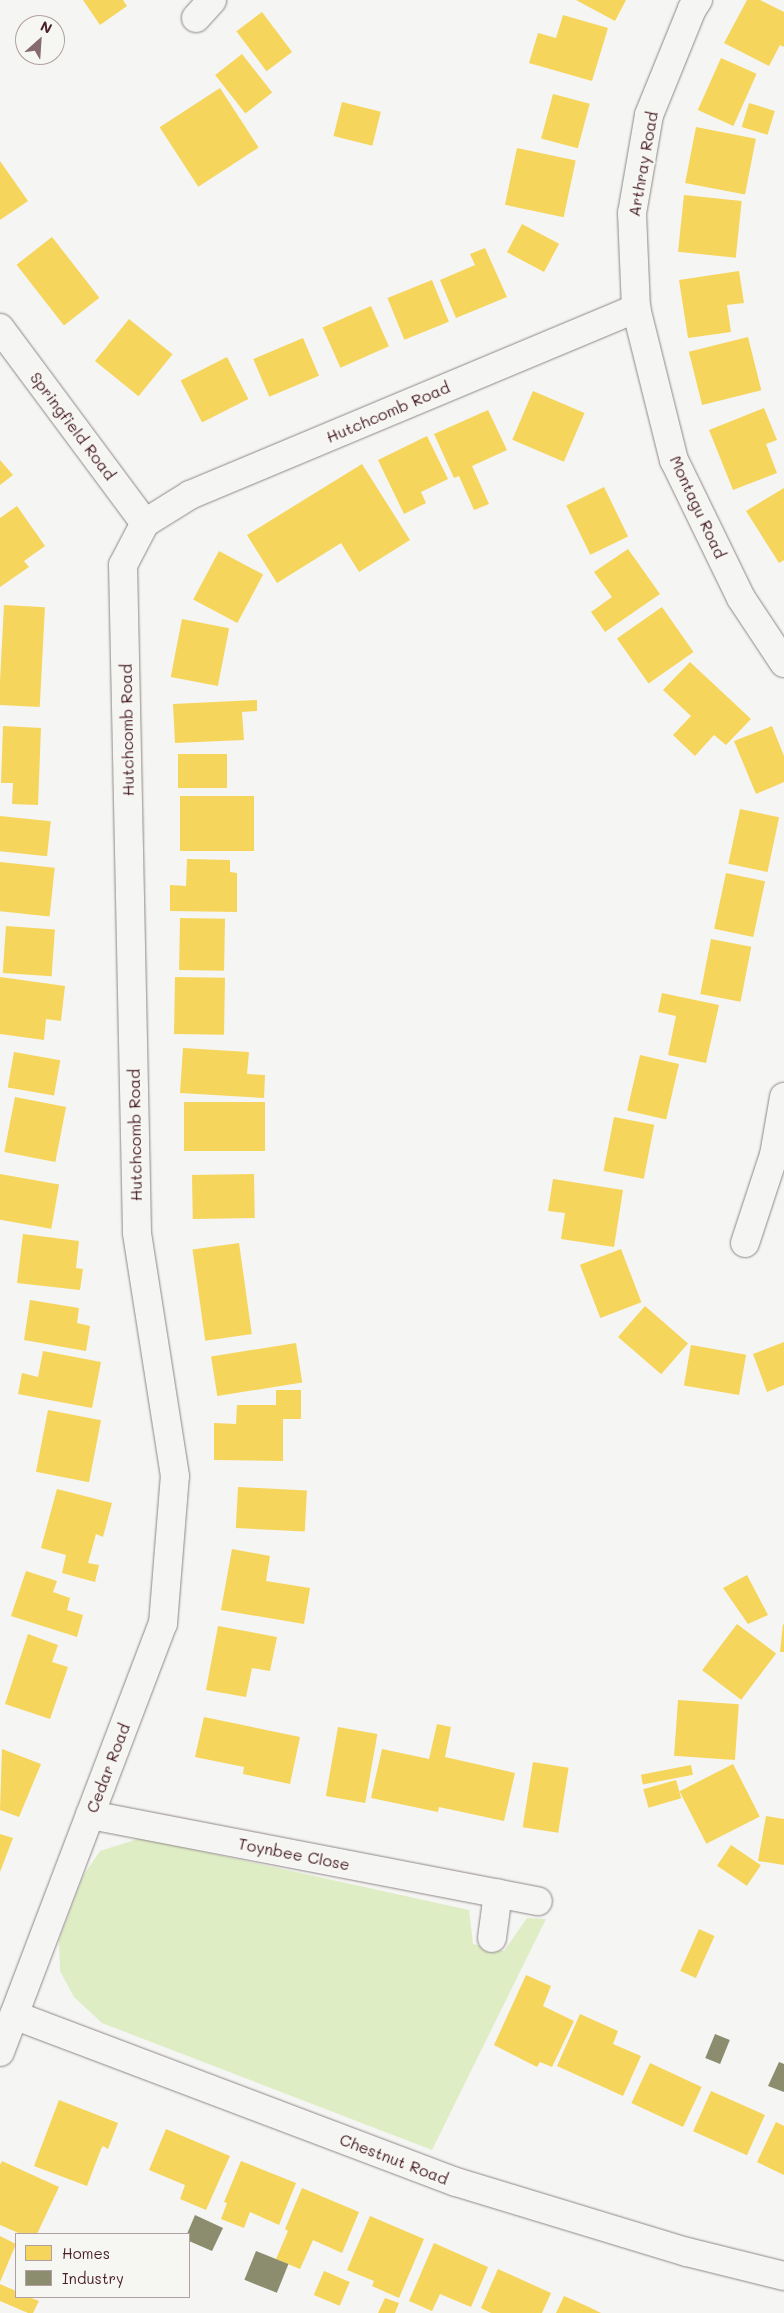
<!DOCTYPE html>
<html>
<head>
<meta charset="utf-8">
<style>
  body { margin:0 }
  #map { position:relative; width:784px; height:2313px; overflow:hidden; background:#f5f5f3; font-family:Mali,sans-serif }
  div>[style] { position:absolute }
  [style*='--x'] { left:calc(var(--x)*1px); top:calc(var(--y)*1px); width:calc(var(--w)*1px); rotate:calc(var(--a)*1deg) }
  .green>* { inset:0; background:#deedc4 }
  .homes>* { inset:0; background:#f6d55c; transform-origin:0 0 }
  .industry>* { inset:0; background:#8c8c6e; transform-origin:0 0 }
  .roads { filter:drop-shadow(0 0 1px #8f8788) drop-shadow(0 0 1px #8f8788) }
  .street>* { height:28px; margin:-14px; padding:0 14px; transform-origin:14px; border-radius:14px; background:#f5f5f3 }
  span { translate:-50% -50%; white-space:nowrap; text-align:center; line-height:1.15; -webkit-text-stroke:5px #f6f6f2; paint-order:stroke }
  .street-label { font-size:16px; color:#4a1f2b }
  .legend { position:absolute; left:15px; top:2233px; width:175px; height:65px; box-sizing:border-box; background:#f6f6f2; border:1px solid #b1a0a2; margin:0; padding:6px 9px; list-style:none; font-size:15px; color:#4a1f2b }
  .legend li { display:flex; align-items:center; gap:10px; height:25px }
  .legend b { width:25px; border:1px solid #b1a0a2 }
  .north { position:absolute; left:15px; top:15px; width:50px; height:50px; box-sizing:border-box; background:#f6f6f2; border:1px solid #b1a0a2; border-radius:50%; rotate:26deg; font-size:14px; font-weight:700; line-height:20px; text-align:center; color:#4a1f2b }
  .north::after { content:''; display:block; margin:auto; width:18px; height:22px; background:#866a71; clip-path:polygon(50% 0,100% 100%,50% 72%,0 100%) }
</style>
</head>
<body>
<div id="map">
  <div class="green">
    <div style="clip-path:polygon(141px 1838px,469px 1910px,473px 1944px,504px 1951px,527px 1918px,546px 1919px,432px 2150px,102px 2023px,74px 1997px,60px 1971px,59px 1940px,83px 1876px,100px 1851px)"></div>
  </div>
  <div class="homes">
    <div style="clip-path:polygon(83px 0,123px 0,127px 6px,100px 25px)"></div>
    <div style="clip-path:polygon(576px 0,626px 0,615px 21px)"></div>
    <div style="clip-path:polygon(747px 0,760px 0,784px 12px,784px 47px,780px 45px,769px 66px,724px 43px)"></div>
    <div style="left:262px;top:12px;width:50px;height:32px;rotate:53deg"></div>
    <div style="clip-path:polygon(563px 15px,608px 28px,592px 81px,529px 63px,538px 33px,556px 38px)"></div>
    <div style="left:242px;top:54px;width:49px;height:34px;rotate:52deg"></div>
    <div style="left:721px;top:58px;width:39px;height:57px;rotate:24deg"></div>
    <div style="left:220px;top:88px;width:71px;height:72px;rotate:57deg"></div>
    <div style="left:553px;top:94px;width:38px;height:46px;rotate:15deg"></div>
    <div style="left:342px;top:102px;width:40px;height:35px;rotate:14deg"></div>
    <div style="left:749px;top:103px;width:27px;height:25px;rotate:17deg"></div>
    <div style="left:696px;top:127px;width:61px;height:57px;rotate:11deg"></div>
    <div style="left:517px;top:148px;width:60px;height:58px;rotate:12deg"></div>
    <div style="clip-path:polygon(0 161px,28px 201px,0 220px)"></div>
    <div style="left:684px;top:195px;width:58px;height:57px;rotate:6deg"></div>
    <div style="left:522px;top:224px;width:42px;height:32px;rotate:28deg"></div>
    <div style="left:52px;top:237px;width:77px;height:45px;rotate:52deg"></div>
    <div style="clip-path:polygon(485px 248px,507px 297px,456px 318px,440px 280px,475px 265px,470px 254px)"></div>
    <div style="clip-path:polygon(739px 271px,744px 303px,727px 305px,731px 332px,688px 338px,679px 280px)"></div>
    <div style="left:432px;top:280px;width:45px;height:48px;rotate:68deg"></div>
    <div style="left:371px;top:306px;width:44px;height:53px;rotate:66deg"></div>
    <div style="left:129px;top:319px;width:56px;height:54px;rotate:39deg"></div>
    <div style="left:748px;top:337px;width:55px;height:61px;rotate:76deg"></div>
    <div style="left:303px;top:338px;width:41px;height:54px;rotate:67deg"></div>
    <div style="left:227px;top:357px;width:47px;height:52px;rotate:63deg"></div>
    <div style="left:533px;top:391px;width:56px;height:53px;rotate:23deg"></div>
    <div style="clip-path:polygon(764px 408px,777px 440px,766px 444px,777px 473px,733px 490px,709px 430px)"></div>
    <div style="clip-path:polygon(488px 410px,507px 450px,472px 466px,489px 504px,474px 510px,459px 476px,454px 478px,434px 434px)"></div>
    <div style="clip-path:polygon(427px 436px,448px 479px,421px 492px,426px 503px,404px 514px,378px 460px)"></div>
    <div style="clip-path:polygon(0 460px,13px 475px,0 485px)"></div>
    <div style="clip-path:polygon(362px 464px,410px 540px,359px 572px,341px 543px,277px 583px,247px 535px)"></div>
    <div style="left:604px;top:487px;width:55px;height:42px;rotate:64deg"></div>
    <div style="clip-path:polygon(784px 488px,784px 560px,779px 563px,746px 511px)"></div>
    <div style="clip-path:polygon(17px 506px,45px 546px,24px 561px,29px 567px,0 587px,0 518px)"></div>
    <div style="clip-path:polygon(628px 549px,660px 594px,605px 632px,591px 612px,612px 597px,594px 572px)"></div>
    <div style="left:219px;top:551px;width:50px;height:55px;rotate:28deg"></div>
    <div style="left:4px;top:605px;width:41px;height:100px;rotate:3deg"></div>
    <div style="left:662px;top:607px;width:55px;height:55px;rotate:55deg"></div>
    <div style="left:182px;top:619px;width:48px;height:59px;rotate:11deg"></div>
    <div style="clip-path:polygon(690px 662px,751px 719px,726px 745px,714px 735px,695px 756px,673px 735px,691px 716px,663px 690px)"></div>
    <div style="clip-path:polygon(257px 700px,257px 711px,242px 712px,244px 740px,175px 743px,173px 704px)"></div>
    <div style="clip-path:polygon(3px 726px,41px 728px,38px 805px,12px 804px,13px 783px,1px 783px)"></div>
    <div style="clip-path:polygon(772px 726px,784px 756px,784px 782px,756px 794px,734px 741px)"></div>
    <div style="left:178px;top:754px;width:49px;height:34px"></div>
    <div style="left:180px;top:796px;width:74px;height:55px"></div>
    <div style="left:740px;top:809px;width:40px;height:56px;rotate:12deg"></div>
    <div style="left:0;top:816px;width:51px;height:35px;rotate:6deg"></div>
    <div style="clip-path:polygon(187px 859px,230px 860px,230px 872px,237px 873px,237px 912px,170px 911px,170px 885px,186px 886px)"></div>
    <div style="left:0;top:862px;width:55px;height:49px;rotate:6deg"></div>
    <div style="left:726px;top:873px;width:40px;height:57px;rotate:12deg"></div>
    <div style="left:180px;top:918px;width:45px;height:52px;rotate:1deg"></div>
    <div style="left:6px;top:926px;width:49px;height:47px;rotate:4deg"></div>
    <div style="left:711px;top:939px;width:41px;height:56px;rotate:11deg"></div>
    <div style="clip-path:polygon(0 977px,65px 986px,61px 1021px,46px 1019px,44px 1040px,0 1034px)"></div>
    <div style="left:175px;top:977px;width:50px;height:57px;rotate:1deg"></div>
    <div style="clip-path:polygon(662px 993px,719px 1005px,706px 1063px,668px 1055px,676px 1016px,658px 1012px)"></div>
    <div style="clip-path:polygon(183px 1048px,249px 1052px,247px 1074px,265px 1075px,264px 1098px,180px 1093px)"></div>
    <div style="left:14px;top:1052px;width:47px;height:36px;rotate:10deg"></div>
    <div style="left:640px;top:1055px;width:40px;height:57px;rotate:13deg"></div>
    <div style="left:15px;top:1097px;width:52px;height:56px;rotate:11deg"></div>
    <div style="left:184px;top:1102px;width:81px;height:49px"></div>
    <div style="left:614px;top:1117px;width:41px;height:55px;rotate:11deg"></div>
    <div style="left:0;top:1174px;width:60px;height:45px;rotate:10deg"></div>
    <div style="left:254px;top:1174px;width:44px;height:62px;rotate:89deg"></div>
    <div style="clip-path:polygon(553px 1179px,623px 1190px,614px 1247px,561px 1239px,565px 1213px,548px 1211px)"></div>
    <div style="clip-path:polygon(23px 1234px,79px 1241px,76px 1268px,83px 1269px,80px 1290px,17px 1283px)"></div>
    <div style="left:239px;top:1243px;width:92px;height:47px;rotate:82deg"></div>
    <div style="left:621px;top:1249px;width:57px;height:44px;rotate:69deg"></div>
    <div style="clip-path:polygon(30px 1300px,79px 1308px,77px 1323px,90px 1326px,86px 1351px,24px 1340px)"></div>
    <div style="left:645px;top:1306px;width:57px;height:41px;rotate:41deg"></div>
    <div style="clip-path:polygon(784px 1342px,784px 1385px,767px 1392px,753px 1354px)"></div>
    <div style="left:296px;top:1343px;width:40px;height:86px;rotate:81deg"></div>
    <div style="left:691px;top:1345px;width:56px;height:41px;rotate:10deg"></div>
    <div style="clip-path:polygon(43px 1351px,101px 1362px,92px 1408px,18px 1394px,22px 1373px,38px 1377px)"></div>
    <div style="clip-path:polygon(276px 1390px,301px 1390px,301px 1419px,283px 1419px,283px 1461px,214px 1460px,214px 1423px,236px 1424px,237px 1405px,276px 1405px)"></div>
    <div style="left:48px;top:1410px;width:54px;height:63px;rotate:11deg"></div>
    <div style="left:238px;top:1487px;width:69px;height:41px;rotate:3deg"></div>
    <div style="clip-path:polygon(57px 1489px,112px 1503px,103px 1537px,96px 1534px,88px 1563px,99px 1565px,95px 1582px,62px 1573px,66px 1555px,41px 1548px)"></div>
    <div style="clip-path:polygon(232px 1549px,270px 1556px,266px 1581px,310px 1588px,304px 1624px,221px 1610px)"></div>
    <div style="clip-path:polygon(26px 1571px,57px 1581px,53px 1592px,70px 1598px,67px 1610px,83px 1615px,77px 1637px,11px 1616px)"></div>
    <div style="clip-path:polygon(747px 1575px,768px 1615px,748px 1624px,723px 1588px)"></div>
    <div style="left:737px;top:1624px;width:49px;height:58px;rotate:37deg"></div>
    <div style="clip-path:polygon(783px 1624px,784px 1625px,784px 1652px,780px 1652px)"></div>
    <div style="clip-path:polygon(218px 1626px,277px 1637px,270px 1671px,252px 1668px,246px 1697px,206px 1690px)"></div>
    <div style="clip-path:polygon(28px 1634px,58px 1645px,52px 1662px,68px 1667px,50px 1719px,5px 1704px)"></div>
    <div style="left:678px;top:1700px;width:61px;height:56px;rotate:4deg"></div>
    <div style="clip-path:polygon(204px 1717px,300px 1737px,290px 1784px,243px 1774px,244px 1767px,195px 1757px)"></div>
    <div style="clip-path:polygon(437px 1724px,451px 1727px,445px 1757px,515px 1773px,504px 1821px,439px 1807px,438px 1812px,371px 1798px,382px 1749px,429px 1759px)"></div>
    <div style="left:338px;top:1727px;width:40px;height:70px;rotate:10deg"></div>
    <div style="clip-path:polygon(2px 1749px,41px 1764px,19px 1817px,0 1810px)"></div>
    <div style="left:533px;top:1762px;width:36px;height:66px;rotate:9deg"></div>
    <div style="left:733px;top:1764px;width:59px;height:60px;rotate:63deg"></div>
    <div style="left:691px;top:1765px;width:10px;height:51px;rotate:79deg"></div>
    <div style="left:676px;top:1780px;width:19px;height:34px;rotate:74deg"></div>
    <div style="clip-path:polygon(766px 1816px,784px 1819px,784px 1865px,758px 1861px)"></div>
    <div style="clip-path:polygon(0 1834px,13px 1838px,0 1872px)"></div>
    <div style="left:731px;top:1845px;width:36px;height:25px;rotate:34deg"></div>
    <div style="left:699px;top:1929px;width:17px;height:46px;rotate:24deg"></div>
    <div style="clip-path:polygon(526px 1975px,551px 1986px,543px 2006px,574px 2021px,552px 2067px,540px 2062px,537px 2067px,494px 2045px)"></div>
    <div style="clip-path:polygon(580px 2014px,618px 2031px,613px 2044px,641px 2056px,623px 2096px,557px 2066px)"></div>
    <div style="left:650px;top:2063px;width:57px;height:44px;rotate:25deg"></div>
    <div style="left:711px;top:2091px;width:59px;height:44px;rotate:24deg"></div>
    <div style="clip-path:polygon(59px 2100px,118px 2123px,108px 2149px,103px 2146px,101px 2149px,87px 2186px,34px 2166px)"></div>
    <div style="clip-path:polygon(776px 2122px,784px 2126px,784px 2175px,757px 2162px)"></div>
    <div style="clip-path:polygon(166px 2129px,230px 2156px,206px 2210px,180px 2199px,185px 2185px,149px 2170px)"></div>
    <div style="clip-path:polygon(2px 2161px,59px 2187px,37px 2234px,21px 2234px,0 2225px,0 2165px)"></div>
    <div style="clip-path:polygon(241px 2161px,296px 2183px,279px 2225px,250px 2212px,244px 2228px,221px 2219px,227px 2203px,224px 2202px)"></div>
    <div style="clip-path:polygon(302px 2188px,359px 2212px,342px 2253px,313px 2240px,300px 2269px,276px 2259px,288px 2231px,285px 2229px)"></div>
    <div style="clip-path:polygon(370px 2216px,424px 2239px,399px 2298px,372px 2286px,374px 2281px,347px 2270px)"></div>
    <div style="clip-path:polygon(0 2236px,16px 2244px,0 2282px)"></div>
    <div style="clip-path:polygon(434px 2243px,488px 2267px,471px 2307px,440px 2294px,432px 2311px,409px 2301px)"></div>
    <div style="clip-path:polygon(498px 2269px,551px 2293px,542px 2313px,491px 2313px,481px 2308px)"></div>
    <div style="left:324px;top:2271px;width:28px;height:26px;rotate:23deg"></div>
    <div style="clip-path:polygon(0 2284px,16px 2291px,16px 2297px,29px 2297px,39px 2301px,33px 2313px,28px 2313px,0 2301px)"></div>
    <div style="clip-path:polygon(564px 2296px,591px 2308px,601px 2313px,556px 2313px)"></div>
    <div style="clip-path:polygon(385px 2298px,399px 2303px,395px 2313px,378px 2313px)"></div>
  </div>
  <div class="industry">
    <div style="left:715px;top:2034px;width:16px;height:26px;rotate:22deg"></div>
    <div style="clip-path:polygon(779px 2062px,784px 2064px,784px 2092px,768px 2086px)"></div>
    <div style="clip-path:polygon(195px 2215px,223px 2228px,212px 2251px,189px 2241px,187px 2234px)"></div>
    <div style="left:256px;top:2251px;width:35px;height:31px;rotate:22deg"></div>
  </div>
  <div class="roads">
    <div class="street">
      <div style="--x:698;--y:0;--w:11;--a:124"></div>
      <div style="--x:692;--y:9;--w:114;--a:112.1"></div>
      <div style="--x:649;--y:115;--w:99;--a:99.8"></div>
      <div style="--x:632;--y:213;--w:95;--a:87.6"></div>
      <div style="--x:636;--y:308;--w:157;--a:76"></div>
      <div style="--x:674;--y:460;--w:153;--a:64.1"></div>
      <div style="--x:741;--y:598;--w:78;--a:56.5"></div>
      <div style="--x:196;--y:18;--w:24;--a:-48"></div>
      <div style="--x:0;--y:328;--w:243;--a:53.4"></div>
      <div style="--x:745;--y:1243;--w:93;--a:-71.8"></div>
      <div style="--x:774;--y:1155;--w:59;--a:-80.2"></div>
      <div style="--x:90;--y:1815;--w:456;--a:10.9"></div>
      <div style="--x:492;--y:1938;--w:45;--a:-82.4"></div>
      <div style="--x:14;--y:2015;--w:472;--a:20.7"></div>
      <div style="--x:456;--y:2182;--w:241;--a:16.9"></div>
      <div style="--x:687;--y:2252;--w:100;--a:13.9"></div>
      <div style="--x:0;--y:2052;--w:458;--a:-69.2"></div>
      <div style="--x:163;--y:1624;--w:148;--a:-85.4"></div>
      <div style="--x:175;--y:1476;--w:247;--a:-98.9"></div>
      <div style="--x:137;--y:1232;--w:667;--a:-91.2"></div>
      <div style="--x:123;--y:565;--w:47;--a:-62.4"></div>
      <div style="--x:145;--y:523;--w:53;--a:-31.9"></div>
      <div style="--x:190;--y:495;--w:484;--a:-22.7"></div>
    </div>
  </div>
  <div class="street-label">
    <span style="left:643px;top:164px;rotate:-80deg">Arthray Road</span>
    <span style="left:388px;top:412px;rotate:-23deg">Hutchcomb Road</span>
    <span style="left:73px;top:426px;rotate:53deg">Springfield Road</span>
    <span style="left:698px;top:507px;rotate:65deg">Montagu Road</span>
    <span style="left:127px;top:730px;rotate:-91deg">Hutchcomb Road</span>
    <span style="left:135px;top:1135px;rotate:-91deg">Hutchcomb Road</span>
    <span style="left:108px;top:1768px;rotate:-69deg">Cedar Road</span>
    <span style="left:294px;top:1854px;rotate:11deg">Toynbee Close</span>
    <span style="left:394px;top:2159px;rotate:21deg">Chestnut Road</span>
  </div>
  <ul class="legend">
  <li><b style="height:14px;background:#f6d55c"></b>Homes</li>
  <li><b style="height:14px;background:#8c8c6e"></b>Industry</li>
  </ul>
  <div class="north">N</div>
</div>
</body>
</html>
